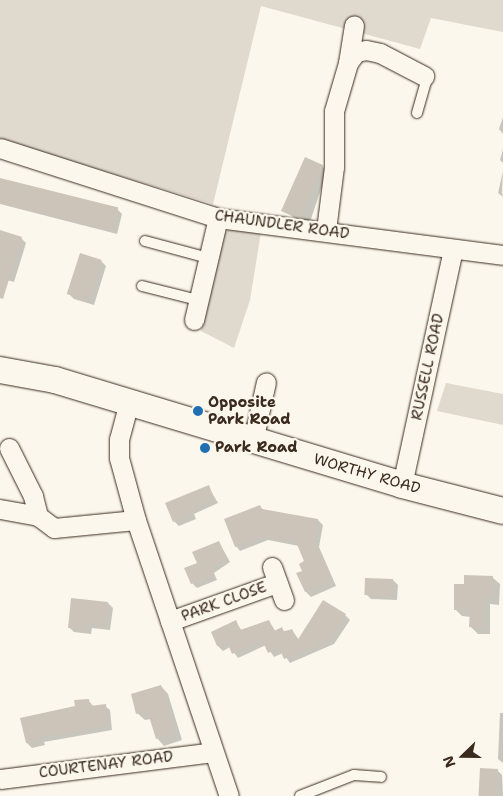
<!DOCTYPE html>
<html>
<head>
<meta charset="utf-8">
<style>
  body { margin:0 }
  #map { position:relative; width:503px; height:796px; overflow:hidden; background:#fbf7ec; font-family:"Shantell Sans",sans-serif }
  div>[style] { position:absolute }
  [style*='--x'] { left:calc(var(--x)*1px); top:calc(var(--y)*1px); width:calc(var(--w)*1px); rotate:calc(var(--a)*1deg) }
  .green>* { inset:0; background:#dfd9ce }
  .shadow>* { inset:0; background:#0003 }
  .building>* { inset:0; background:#ccc4b9; transform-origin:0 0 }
  .roads { filter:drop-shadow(0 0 1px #3b2a1e) drop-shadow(0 0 1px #3b2a1e) }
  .lane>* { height:10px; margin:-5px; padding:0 5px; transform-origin:5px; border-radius:5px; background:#fbf7ec }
  .street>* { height:19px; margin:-9.5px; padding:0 9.5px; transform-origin:9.5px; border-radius:9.5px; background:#fbf7ec }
  .secondary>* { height:26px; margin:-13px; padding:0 13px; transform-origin:13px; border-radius:13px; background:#fbf7ec }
  .dots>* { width:14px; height:14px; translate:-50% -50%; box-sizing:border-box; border:2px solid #fbf7ec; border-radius:50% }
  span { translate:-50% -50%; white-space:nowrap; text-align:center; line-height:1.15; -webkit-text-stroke:4.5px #fbf7ec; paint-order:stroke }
  .street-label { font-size:15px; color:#3b2a1e }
  .poi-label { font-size:15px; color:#3b2a1e; font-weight:700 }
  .left { translate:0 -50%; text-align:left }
  .north { position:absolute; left:438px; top:731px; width:50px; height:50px; -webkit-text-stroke:4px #fbf7ec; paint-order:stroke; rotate:248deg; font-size:14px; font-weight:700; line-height:20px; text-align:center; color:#3b2a1e }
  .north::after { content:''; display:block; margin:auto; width:18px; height:22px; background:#3b2a1e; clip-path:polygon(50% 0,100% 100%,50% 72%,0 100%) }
</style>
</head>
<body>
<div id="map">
  <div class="green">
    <div style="clip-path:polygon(0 0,503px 0,503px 32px,431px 18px,420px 49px,261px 6px,213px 204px,0 140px)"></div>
    <div style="clip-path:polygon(234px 227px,261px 232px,250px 300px,234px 348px,201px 331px,223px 234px)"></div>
    <div style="clip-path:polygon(446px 383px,503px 394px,503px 425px,437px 411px)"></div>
  </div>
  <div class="shadow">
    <div style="clip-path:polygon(503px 117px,503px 134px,499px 129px)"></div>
    <div style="clip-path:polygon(503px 149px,503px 163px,500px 160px)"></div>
    <div style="clip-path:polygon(322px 166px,327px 171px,310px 222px,293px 217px,288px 213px)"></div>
    <div style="clip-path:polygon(503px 171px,502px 193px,503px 197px,498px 193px)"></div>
    <div style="clip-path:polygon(0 179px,117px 209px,122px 214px,117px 234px,0 204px)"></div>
    <div style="clip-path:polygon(0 235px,21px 238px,26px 243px,14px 282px,0 278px)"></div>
    <div style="clip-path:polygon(101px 261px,106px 266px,94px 305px,74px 299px,69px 294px)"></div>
    <div style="clip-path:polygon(208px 486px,218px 503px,194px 514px,196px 519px,179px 526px,174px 521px)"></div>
    <div style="clip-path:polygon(260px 507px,264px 510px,318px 520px,323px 525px,319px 547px,336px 586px,311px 597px,306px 592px,298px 574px,303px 572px,306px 562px,299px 546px,268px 540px,240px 551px,236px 546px)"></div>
    <div style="clip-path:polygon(219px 542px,230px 562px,214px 573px,217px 580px,197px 588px,192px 583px,198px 564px)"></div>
    <div style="clip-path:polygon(492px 577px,500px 584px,499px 605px,490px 604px,490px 634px,478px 634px,471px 627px,471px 617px,462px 616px,455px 609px,465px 586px)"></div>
    <div style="clip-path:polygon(393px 580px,398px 585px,397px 600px,371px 599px,366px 594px)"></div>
    <div style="clip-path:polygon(108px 603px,113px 608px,110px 630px,92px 628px,91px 634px,74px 632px,69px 627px)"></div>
    <div style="clip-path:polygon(345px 615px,350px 620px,334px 644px,290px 663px,283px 653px,274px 657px,266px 645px,238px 658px,230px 647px,223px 651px,218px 646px,212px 632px,236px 622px,242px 631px,269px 621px,276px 632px,292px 630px,299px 640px)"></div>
    <div style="clip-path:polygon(161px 686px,168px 694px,182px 740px,164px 746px,157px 738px,151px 719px,145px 720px,137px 713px)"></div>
    <div style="clip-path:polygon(88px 700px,94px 707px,105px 706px,110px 710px,112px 730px,44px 742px,45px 745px,32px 748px,27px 743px,22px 719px,77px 707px)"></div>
    <div style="clip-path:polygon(500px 713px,503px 713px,503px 763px,498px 759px)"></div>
    <div style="clip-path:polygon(497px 770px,502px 775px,503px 796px,481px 796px)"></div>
  </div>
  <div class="building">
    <div style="left:305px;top:157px;width:20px;height:59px;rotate:24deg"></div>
    <div style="left:0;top:178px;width:122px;height:24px;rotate:14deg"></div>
    <div style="clip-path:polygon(0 230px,22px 237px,3px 299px,0 298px)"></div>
    <div style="left:80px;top:253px;width:23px;height:43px;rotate:18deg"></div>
    <div style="clip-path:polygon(209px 485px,214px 498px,190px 509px,192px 514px,173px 522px,165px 503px)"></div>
    <div style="clip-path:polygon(260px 505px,262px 509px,318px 519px,314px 541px,332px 581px,305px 592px,296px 573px,302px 571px,299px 564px,304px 561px,296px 542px,263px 536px,235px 547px,224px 519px)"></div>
    <div style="clip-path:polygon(219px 541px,226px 557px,210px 568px,213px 575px,191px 584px,184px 568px,197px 563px,192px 552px)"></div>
    <div style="clip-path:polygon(464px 575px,493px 576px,492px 598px,483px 598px,483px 628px,469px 627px,470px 610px,454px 610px,454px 584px,464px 584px)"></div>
    <div style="left:365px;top:578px;width:28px;height:17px;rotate:2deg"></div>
    <div style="clip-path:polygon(71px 598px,108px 602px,106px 626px,87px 623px,86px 630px,68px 628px)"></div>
    <div style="clip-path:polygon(323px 600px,346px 614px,329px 640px,284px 659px,279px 648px,268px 653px,262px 640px,232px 654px,227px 642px,217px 646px,211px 632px,236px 620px,240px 630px,269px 620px,274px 631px,282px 627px,284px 632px,292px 629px,297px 641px)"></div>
    <div style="clip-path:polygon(161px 685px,175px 733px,156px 739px,147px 710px,136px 714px,131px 694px)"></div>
    <div style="clip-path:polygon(89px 699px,90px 706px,106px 704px,108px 725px,40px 737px,41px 740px,26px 743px,20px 718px,75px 706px,74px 700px)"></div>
    <div style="left:480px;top:768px;width:18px;height:28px;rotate:3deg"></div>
  </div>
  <div class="roads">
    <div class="lane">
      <div style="--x:417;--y:113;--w:32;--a:-74"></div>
      <div style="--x:426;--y:82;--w:6;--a:-108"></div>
      <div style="--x:145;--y:241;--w:65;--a:15.1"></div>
      <div style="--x:142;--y:286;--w:58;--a:14"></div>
      <div style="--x:300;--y:796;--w:58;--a:-21.3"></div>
      <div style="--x:354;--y:775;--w:27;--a:4"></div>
    </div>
    <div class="street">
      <div style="--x:348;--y:63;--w:14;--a:-54"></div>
      <div style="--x:356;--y:52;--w:10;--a:-11"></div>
      <div style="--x:366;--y:50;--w:14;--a:12"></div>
      <div style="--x:380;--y:53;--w:50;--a:27.6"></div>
      <div style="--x:0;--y:148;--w:229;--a:17.8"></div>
      <div style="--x:218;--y:218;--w:287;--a:7.4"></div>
      <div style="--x:326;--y:230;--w:64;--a:-82.8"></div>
      <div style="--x:334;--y:167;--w:56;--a:-90"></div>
      <div style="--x:334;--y:111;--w:50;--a:-73.7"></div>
      <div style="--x:348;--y:63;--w:38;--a:-81"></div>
      <div style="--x:194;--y:320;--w:105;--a:-76.8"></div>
      <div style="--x:129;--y:402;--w:38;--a:105"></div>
      <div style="--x:119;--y:439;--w:19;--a:90"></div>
      <div style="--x:119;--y:458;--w:64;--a:74.7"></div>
      <div style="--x:136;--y:520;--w:291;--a:71.4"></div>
      <div style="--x:253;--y:441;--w:60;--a:-77.6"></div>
      <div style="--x:9;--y:448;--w:54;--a:63.4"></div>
      <div style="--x:33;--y:496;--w:21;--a:76"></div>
      <div style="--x:402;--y:485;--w:240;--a:-77.8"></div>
      <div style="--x:0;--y:509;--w:39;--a:10"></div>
      <div style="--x:38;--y:516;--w:20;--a:37"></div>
      <div style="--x:54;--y:528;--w:82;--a:-5.6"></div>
      <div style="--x:272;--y:567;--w:35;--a:70"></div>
      <div style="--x:170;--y:621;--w:114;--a:-19.6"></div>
      <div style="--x:0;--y:779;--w:215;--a:-7.2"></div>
    </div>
    <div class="secondary">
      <div style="--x:0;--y:370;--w:56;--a:10.3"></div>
      <div style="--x:55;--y:380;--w:363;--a:16.8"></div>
      <div style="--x:402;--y:485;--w:104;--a:14.4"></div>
    </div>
  </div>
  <div class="dots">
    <div style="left:198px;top:411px;background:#1f6fb2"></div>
    <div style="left:205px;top:448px;background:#1f6fb2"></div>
  </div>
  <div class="street-label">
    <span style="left:282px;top:225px;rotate:8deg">CHAUNDLER ROAD</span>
    <span style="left:428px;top:367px;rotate:-78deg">RUSSELL ROAD</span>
    <span style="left:367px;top:474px;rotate:16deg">WORTHY ROAD</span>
    <span style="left:224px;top:602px;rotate:-20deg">PARK CLOSE</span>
    <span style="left:106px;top:765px;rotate:-7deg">COURTENAY ROAD</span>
  </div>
  <div class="poi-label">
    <span class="left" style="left:208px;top:411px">Opposite<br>Park Road</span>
    <span class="left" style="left:215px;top:448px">Park Road</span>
  </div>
  <div class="north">N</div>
</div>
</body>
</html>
